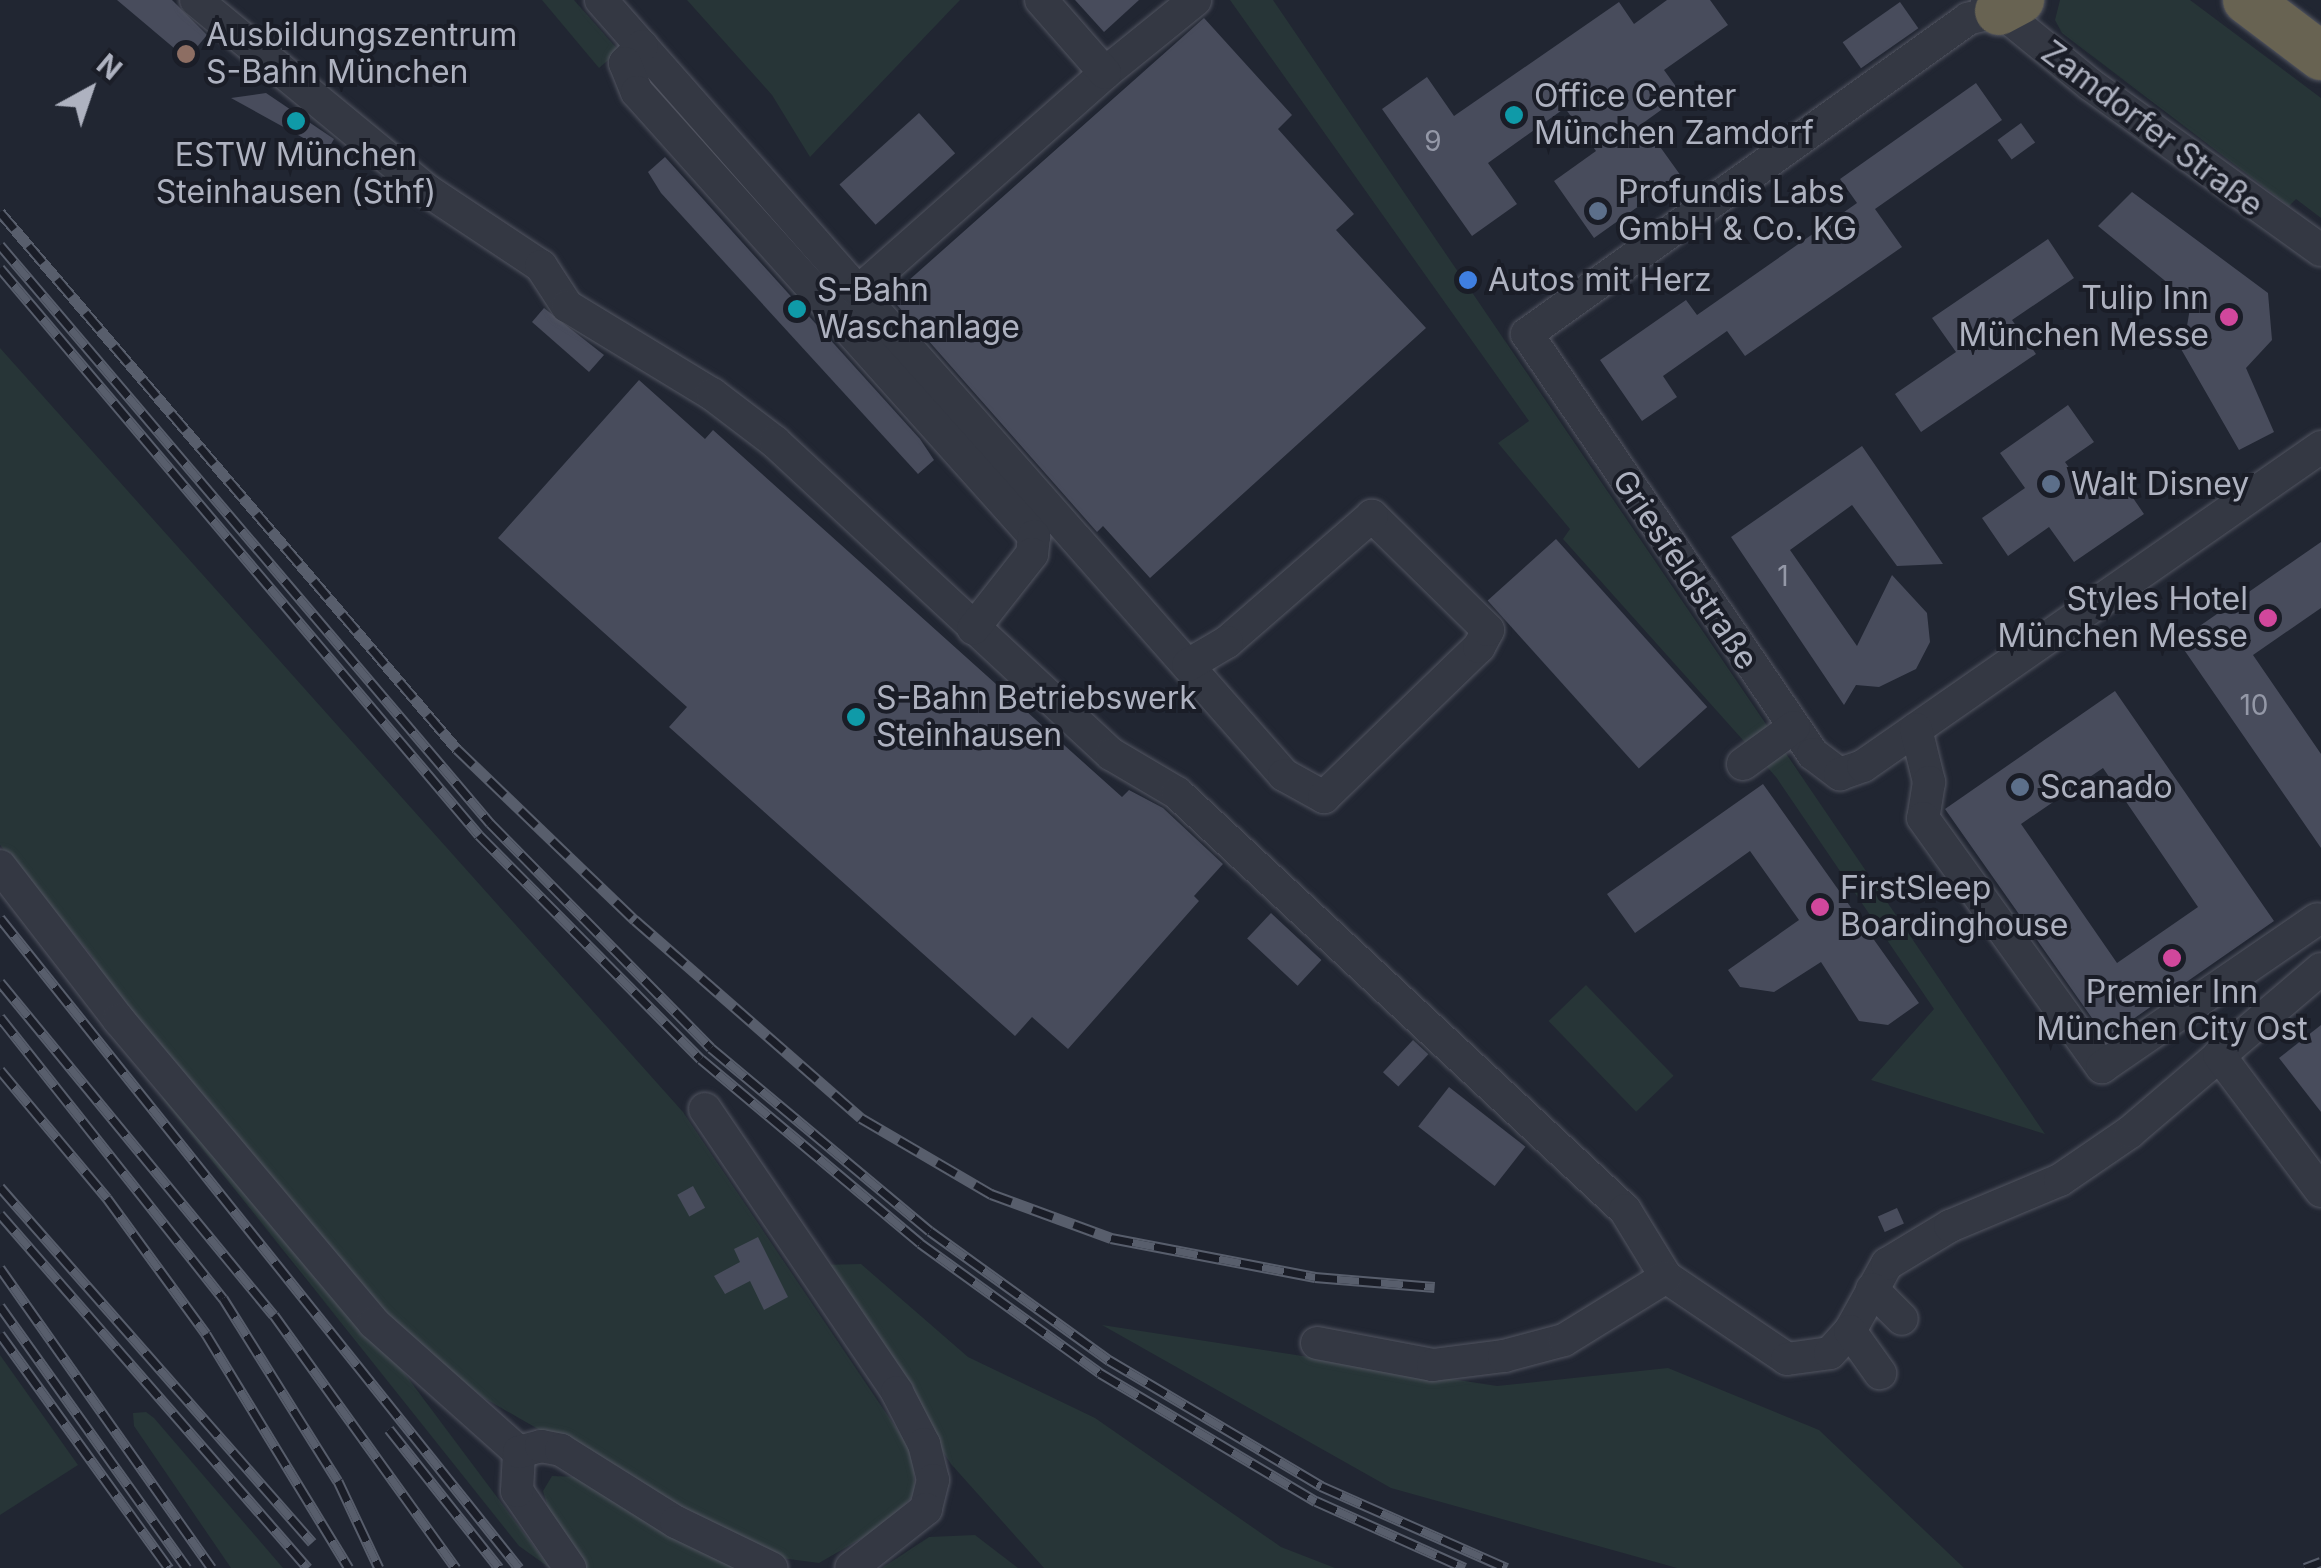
<!DOCTYPE html>
<html>
<head>
<meta charset="utf-8">
<style>
  body { margin:0 }
  #map { position:relative; width:2321px; height:1568px; overflow:hidden; background:#212632; font-family:Inter,sans-serif }
  div>[style] { position:absolute }
  [style*='--x'] { left:calc(var(--x)*1px); top:calc(var(--y)*1px); width:calc(var(--w)*1px); rotate:calc(var(--a)*1deg) }
  .green>* { inset:0; background:#273537; transform-origin:0 0 }
  .building>* { inset:0; background:#484c5c; transform-origin:0 0 }
  .roads { filter:drop-shadow(0 0 2px #525561) drop-shadow(0 0 2px #525561) }
  .minor>* { height:32px; margin:-16px; padding:0 16px; transform-origin:16px; border-radius:16px; background:#343843 }
  .highway>* { height:48px; margin:-24px; padding:0 24px; transform-origin:24px; border-radius:24px; background:#686352 }
  .rail>* { height:11px; margin-top:-5.5px; transform-origin:0; background:repeating-linear-gradient(90deg,#1a1d27 0 22px,#585e6c 0 44px); box-sizing:border-box; border-block:2px solid #585e6c }
  .dots>* { width:28px; height:28px; translate:-50% -50%; box-sizing:border-box; border:5px solid #1a1d27; border-radius:50% }
  span { translate:-50% -50%; white-space:nowrap; text-align:center; line-height:1.15; -webkit-text-stroke:8px #1a1d27; paint-order:stroke }
  .number-label { font-size:28px; color:#9498a7 }
  .number-label span { -webkit-text-stroke-width:0 }
  .poi-label { font-size:32px; color:#aeb2c0 }
  .left { translate:0 -50%; text-align:left }
  .right { translate:-100% -50%; text-align:right }
  .street-label { font-size:32px; color:#aeb2c0 }
  .north { position:absolute; left:40px; top:40px; width:100px; height:100px; -webkit-text-stroke:8px #1a1d27; paint-order:stroke; rotate:40deg; font-size:28px; font-weight:700; line-height:40px; text-align:center; color:#aeb2c0 }
  .north::after { content:''; display:block; margin:auto; width:35px; height:45px; background:#aeb2c0; clip-path:polygon(50% 0,100% 100%,50% 72%,0 100%) }
</style>
</head>
<body>
<div id="map">
  <div class="green">
    <div style="clip-path:polygon(542px 0,574px 0,619px 51px,599px 68px)"></div>
    <div style="clip-path:polygon(687px 0,960px 0,810px 157px,772px 95px)"></div>
    <div style="clip-path:polygon(1230px 0,1273px 0,2045px 1134px,1871px 1080px,1934px 1009px,1776px 777px,1563px 539px,1570px 529px,1498px 443px,1529px 421px)"></div>
    <div style="clip-path:polygon(2060px 0,2190px 0,2321px 98px,2321px 218px,2296px 199px,2289px 206px,2062px 33px,2055px 20px)"></div>
    <div style="clip-path:polygon(0 348px,683px 1112px,913px 1453px,915px 1494px,883px 1526px,819px 1563px,758px 1555px,484px 1398px,397px 1332px,125px 1015px,92px 956px,0 845px)"></div>
    <div style="left:1586px;top:985px;width:126px;height:52px;rotate:46deg"></div>
    <div style="clip-path:polygon(165px 1093px,390px 1354px,550px 1568px,519px 1546px,162px 1098px)"></div>
    <div style="clip-path:polygon(861px 1264px,968px 1357px,1095px 1418px,1281px 1547px,1335px 1568px,1044px 1568px,951px 1464px,821px 1265px)"></div>
    <div style="clip-path:polygon(1102px 1325px,1497px 1386px,1668px 1368px,1819px 1430px,1964px 1568px,1677px 1568px,1391px 1488px)"></div>
    <div style="clip-path:polygon(0 1355px,78px 1465px,0 1515px)"></div>
    <div style="clip-path:polygon(146px 1412px,154px 1418px,283px 1568px,231px 1568px,134px 1426px,133px 1413px)"></div>
    <div style="clip-path:polygon(552px 1476px,580px 1477px,739px 1568px,585px 1568px,549px 1511px,543px 1491px)"></div>
    <div style="clip-path:polygon(975px 1535px,1018px 1568px,882px 1568px,929px 1537px)"></div>
  </div>
  <div class="building">
    <div style="clip-path:polygon(117px 0,172px 0,207px 35px,187px 59px)"></div>
    <div style="clip-path:polygon(1075px 0,1139px 0,1104px 32px)"></div>
    <div style="clip-path:polygon(1667px 0,1710px 0,1728px 25px,1664px 70px,1682px 95px,1643px 123px,1681px 176px,1594px 238px,1554px 181px,1596px 151px,1565px 108px,1488px 163px,1517px 204px,1472px 236px,1382px 109px,1427px 77px,1454px 116px,1619px 2px,1634px 24px)"></div>
    <div style="left:1900px;top:2px;width:32px;height:70px;rotate:55deg"></div>
    <div style="clip-path:polygon(1204px 18px,1292px 115px,1278px 129px,1354px 214px,1336px 230px,1426px 328px,1150px 578px,1103px 526px,1097px 532px,890px 297px)"></div>
    <div style="clip-path:polygon(1976px 83px,2002px 120px,1875px 209px,1902px 247px,1745px 356px,1727px 331px,1663px 376px,1677px 397px,1642px 421px,1600px 360px,1686px 300px,1697px 315px,1857px 203px,1840px 179px)"></div>
    <div style="clip-path:polygon(266px 93px,334px 139px,327px 151px,231px 98px)"></div>
    <div style="left:919px;top:113px;width:54px;height:107px;rotate:48deg"></div>
    <div style="left:2021px;top:123px;width:24px;height:29px;rotate:54deg"></div>
    <div style="clip-path:polygon(665px 157px,920px 439px,934px 460px,918px 474px,661px 193px,648px 172px)"></div>
    <div style="clip-path:polygon(2132px 192px,2268px 293px,2272px 340px,2246px 368px,2274px 432px,2239px 450px,2177px 342px,2185px 338px,2191px 302px,2098px 226px)"></div>
    <div style="clip-path:polygon(2048px 239px,2074px 278px,2012px 320px,2036px 354px,1921px 432px,1895px 394px,1956px 352px,1932px 318px)"></div>
    <div style="clip-path:polygon(544px 308px,604px 355px,589px 372px,532px 322px)"></div>
    <div style="clip-path:polygon(639px 380px,705px 439px,713px 430px,1122px 797px,1129px 790px,1163px 808px,1223px 864px,1194px 896px,1199px 901px,1068px 1049px,1032px 1017px,1015px 1036px,669px 727px,687px 707px,498px 538px)"></div>
    <div style="clip-path:polygon(2068px 405px,2094px 442px,2065px 462px,2089px 496px,2118px 476px,2144px 514px,2074px 562px,2049px 527px,2008px 556px,1982px 518px,2025px 488px,2000px 453px)"></div>
    <div style="clip-path:polygon(1862px 446px,1943px 564px,1897px 566px,1852px 505px,1790px 550px,1857px 646px,1892px 575px,1927px 613px,1930px 642px,1916px 669px,1879px 687px,1856px 685px,1844px 705px,1731px 537px)"></div>
    <div style="left:1556px;top:539px;width:226px;height:92px;rotate:48deg"></div>
    <div style="clip-path:polygon(2321px 542px,2321px 608px,2253px 655px,2321px 754px,2321px 848px,2178px 641px)"></div>
    <div style="clip-path:polygon(evenodd,2115px 691px,2274px 921px,2106px 1038px,1945px 809px,2115px 691px,2103px 768px,2198px 907px,2117px 963px,2021px 824px,2103px 768px)"></div>
    <div style="clip-path:polygon(1763px 784px,1919px 1003px,1888px 1025px,1859px 1021px,1821px 962px,1774px 992px,1740px 987px,1728px 970px,1799px 920px,1750px 851px,1635px 933px,1607px 894px)"></div>
    <div style="left:1271px;top:913px;width:69px;height:35px;rotate:43deg"></div>
    <div style="clip-path:polygon(2321px 1025px,2321px 1112px,2279px 1058px)"></div>
    <div style="left:1413px;top:1040px;width:21px;height:44px;rotate:43deg"></div>
    <div style="left:1449px;top:1087px;width:97px;height:50px;rotate:38deg"></div>
    <div style="left:693px;top:1186px;width:25px;height:18px;rotate:61deg"></div>
    <div style="left:1897px;top:1208px;width:17px;height:21px;rotate:66deg"></div>
    <div style="clip-path:polygon(758px 1237px,788px 1297px,764px 1310px,750px 1281px,725px 1294px,714px 1276px,740px 1262px,734px 1249px)"></div>
  </div>
  <div class="roads">
    <div class="minor">
      <div style="--x:196;--y:0;--w:301;--a:39.5"></div>
      <div style="--x:428;--y:191;--w:136;--a:33.6"></div>
      <div style="--x:541;--y:266;--w:48;--a:57"></div>
      <div style="--x:567;--y:306;--w:170;--a:31.3"></div>
      <div style="--x:712;--y:394;--w:79;--a:37.3"></div>
      <div style="--x:775;--y:442;--w:459;--a:42.9"></div>
      <div style="--x:1111;--y:754;--w:77;--a:30.6"></div>
      <div style="--x:1177;--y:793;--w:612;--a:42.95"></div>
      <div style="--x:1625;--y:1210;--w:79;--a:58.5"></div>
      <div style="--x:1666;--y:1277;--w:146;--a:34.1"></div>
      <div style="--x:1787;--y:1359;--w:43;--a:-7.9"></div>
      <div style="--x:1830;--y:1353;--w:30;--a:-48"></div>
      <div style="--x:1850;--y:1331;--w:77;--a:-61.1"></div>
      <div style="--x:1887;--y:1264;--w:74;--a:-31.1"></div>
      <div style="--x:1950;--y:1226;--w:119;--a:-22.7"></div>
      <div style="--x:2060;--y:1180;--w:85;--a:-34.4"></div>
      <div style="--x:2130;--y:1132;--w:251;--a:-40.5"></div>
      <div style="--x:601;--y:0;--w:1033;--a:48.61"></div>
      <div style="--x:1284;--y:775;--w:46;--a:28.8"></div>
      <div style="--x:1324;--y:797;--w:216;--a:-44.1"></div>
      <div style="--x:1479;--y:647;--w:19;--a:-62"></div>
      <div style="--x:1488;--y:630;--w:163;--a:-135.5"></div>
      <div style="--x:1372;--y:516;--w:192;--a:139"></div>
      <div style="--x:1227;--y:642;--w:45;--a:149.5"></div>
      <div style="--x:1987;--y:0;--w:134;--a:39.3"></div>
      <div style="--x:2091;--y:85;--w:283;--a:35.7"></div>
      <div style="--x:1999;--y:11;--w:32;--a:166"></div>
      <div style="--x:1968;--y:19;--w:542;--a:144.46"></div>
      <div style="--x:1527;--y:334;--w:508;--a:55.75"></div>
      <div style="--x:1813;--y:754;--w:34;--a:37"></div>
      <div style="--x:1840;--y:774;--w:24;--a:-19"></div>
      <div style="--x:1863;--y:766;--w:558;--a:-34.86"></div>
      <div style="--x:642;--y:46;--w:24;--a:135"></div>
      <div style="--x:625;--y:63;--w:31;--a:68"></div>
      <div style="--x:637;--y:92;--w:596;--a:48.2"></div>
      <div style="--x:1034;--y:536;--w:18;--a:96"></div>
      <div style="--x:1032;--y:554;--w:95;--a:128.2"></div>
      <div style="--x:1105;--y:73;--w:116;--a:-39"></div>
      <div style="--x:860;--y:290;--w:327;--a:-41.5"></div>
      <div style="--x:1105;--y:73;--w:97;--a:-131.2"></div>
      <div style="--x:1916;--y:729;--w:55;--a:76.2"></div>
      <div style="--x:1929;--y:782;--w:36;--a:99"></div>
      <div style="--x:1923;--y:818;--w:307;--a:54.3"></div>
      <div style="--x:2102;--y:1067;--w:261;--a:-34.5"></div>
      <div style="--x:1743;--y:764;--w:63;--a:-36"></div>
      <div style="--x:0;--y:866;--w:195;--a:52.3"></div>
      <div style="--x:119;--y:1020;--w:396;--a:49.9"></div>
      <div style="--x:374;--y:1323;--w:194;--a:41.7"></div>
      <div style="--x:2219;--y:1055;--w:170;--a:53.1"></div>
      <div style="--x:705;--y:1109;--w:342;--a:55.8"></div>
      <div style="--x:897;--y:1392;--w:59;--a:62.6"></div>
      <div style="--x:924;--y:1444;--w:37;--a:76"></div>
      <div style="--x:933;--y:1480;--w:30;--a:104"></div>
      <div style="--x:926;--y:1509;--w:95;--a:141.8"></div>
      <div style="--x:1872;--y:1289;--w:42;--a:45"></div>
      <div style="--x:1850;--y:1331;--w:52;--a:54.5"></div>
      <div style="--x:1317;--y:1343;--w:118;--a:10.7"></div>
      <div style="--x:1433;--y:1365;--w:72;--a:-7.2"></div>
      <div style="--x:1504;--y:1356;--w:62;--a:-14.9"></div>
      <div style="--x:1564;--y:1340;--w:120;--a:-31.7"></div>
      <div style="--x:570;--y:1568;--w:93;--a:-124.5"></div>
      <div style="--x:517;--y:1491;--w:39;--a:-87"></div>
      <div style="--x:519;--y:1452;--w:23;--a:-15"></div>
      <div style="--x:541;--y:1446;--w:20;--a:11"></div>
      <div style="--x:561;--y:1450;--w:136;--a:32.1"></div>
      <div style="--x:676;--y:1522;--w:106;--a:25.8"></div>
    </div>
    <div class="highway">
      <div style="--x:2247;--y:0;--w:93;--a:37.1"></div>
      <div style="--x:1999;--y:11;--w:24;--a:-28"></div>
    </div>
  </div>
  <div class="rail">
    <div style="--x:0;--y:212;--w:705;--a:49.6"></div>
    <div style="--x:457;--y:749;--w:247;--a:43.9"></div>
    <div style="--x:635;--y:920;--w:300;--a:41.2"></div>
    <div style="--x:861;--y:1118;--w:151;--a:30.3"></div>
    <div style="--x:991;--y:1194;--w:128;--a:20.1"></div>
    <div style="--x:1111;--y:1238;--w:208;--a:10.8"></div>
    <div style="--x:1315;--y:1277;--w:120;--a:4.8"></div>
    <div style="--x:0;--y:245;--w:758;--a:49.71"></div>
    <div style="--x:490;--y:823;--w:315;--a:45.5"></div>
    <div style="--x:711;--y:1048;--w:285;--a:39.9"></div>
    <div style="--x:930;--y:1231;--w:221;--a:35.8"></div>
    <div style="--x:1109;--y:1360;--w:247;--a:30.7"></div>
    <div style="--x:1321;--y:1486;--w:203;--a:23.8"></div>
    <div style="--x:0;--y:268;--w:742;--a:49.81"></div>
    <div style="--x:479;--y:835;--w:315;--a:45.3"></div>
    <div style="--x:701;--y:1059;--w:286;--a:40"></div>
    <div style="--x:920;--y:1243;--w:222;--a:35.8"></div>
    <div style="--x:1100;--y:1373;--w:251;--a:30.7"></div>
    <div style="--x:1316;--y:1501;--w:163;--a:24.2"></div>
    <div style="--x:0;--y:918;--w:832;--a:51.39"></div>
    <div style="--x:0;--y:982;--w:431;--a:50.6"></div>
    <div style="--x:274;--y:1315;--w:312;--a:54.3"></div>
    <div style="--x:0;--y:1017;--w:359;--a:51.6"></div>
    <div style="--x:223;--y:1298;--w:216;--a:57.9"></div>
    <div style="--x:338;--y:1481;--w:96;--a:64.8"></div>
    <div style="--x:0;--y:1070;--w:167;--a:50.1"></div>
    <div style="--x:107;--y:1198;--w:168;--a:53.9"></div>
    <div style="--x:206;--y:1334;--w:274;--a:58.6"></div>
    <div style="--x:0;--y:1187;--w:473;--a:48.7"></div>
    <div style="--x:0;--y:1214;--w:469;--a:49"></div>
    <div style="--x:0;--y:1268;--w:367;--a:54.8"></div>
    <div style="--x:0;--y:1306;--w:322;--a:54.5"></div>
    <div style="--x:0;--y:1334;--w:289;--a:54.2"></div>
    <div style="--x:389;--y:1429;--w:177;--a:51.6"></div>
    <div style="--x:2305;--y:1568;--w:17;--a:-21"></div>
  </div>
  <div class="dots">
    <div style="left:186px;top:54px;background:#8d6e63"></div>
    <div style="left:1514px;top:115px;background:#0f9aa8"></div>
    <div style="left:296px;top:121px;background:#0f9aa8"></div>
    <div style="left:1598px;top:211px;background:#5c6f8a"></div>
    <div style="left:1468px;top:280px;background:#3f7fe0"></div>
    <div style="left:797px;top:309px;background:#0f9aa8"></div>
    <div style="left:2229px;top:317px;background:#d1479c"></div>
    <div style="left:2051px;top:484px;background:#5c6f8a"></div>
    <div style="left:2268px;top:618px;background:#d1479c"></div>
    <div style="left:856px;top:717px;background:#0f9aa8"></div>
    <div style="left:2020px;top:787px;background:#5c6f8a"></div>
    <div style="left:1820px;top:907px;background:#d1479c"></div>
    <div style="left:2172px;top:958px;background:#d1479c"></div>
  </div>
  <div class="number-label">
    <span style="left:1433px;top:141px">9</span>
    <span style="left:1783px;top:576px">1</span>
    <span style="left:2254px;top:705px">10</span>
  </div>
  <div class="poi-label">
    <span class="left" style="left:206px;top:54px">Ausbildungszentrum<br>S-Bahn München</span>
    <span class="left" style="left:1534px;top:115px">Office Center<br>München Zamdorf</span>
    <span style="left:296px;top:174px">ESTW München<br>Steinhausen (Sthf)</span>
    <span class="left" style="left:1618px;top:211px">Profundis Labs<br>GmbH &amp; Co. KG</span>
    <span class="left" style="left:1488px;top:280px">Autos mit Herz</span>
    <span class="left" style="left:817px;top:309px">S-Bahn<br>Waschanlage</span>
    <span class="right" style="left:2209px;top:317px">Tulip Inn<br>München Messe</span>
    <span class="left" style="left:2071px;top:484px">Walt Disney</span>
    <span class="right" style="left:2248px;top:618px">Styles Hotel<br>München Messe</span>
    <span class="left" style="left:876px;top:717px">S-Bahn Betriebswerk<br>Steinhausen</span>
    <span class="left" style="left:2040px;top:787px">Scanado</span>
    <span class="left" style="left:1840px;top:907px">FirstSleep<br>Boardinghouse</span>
    <span style="left:2172px;top:1011px">Premier Inn<br>München City Ost</span>
  </div>
  <div class="street-label">
    <span style="left:2152px;top:129px;rotate:37deg">Zamdorfer Straße</span>
    <span style="left:1685px;top:570px;rotate:56deg">Griesfeldstraße</span>
  </div>
  <div class="north">N</div>
</div>
</body>
</html>
